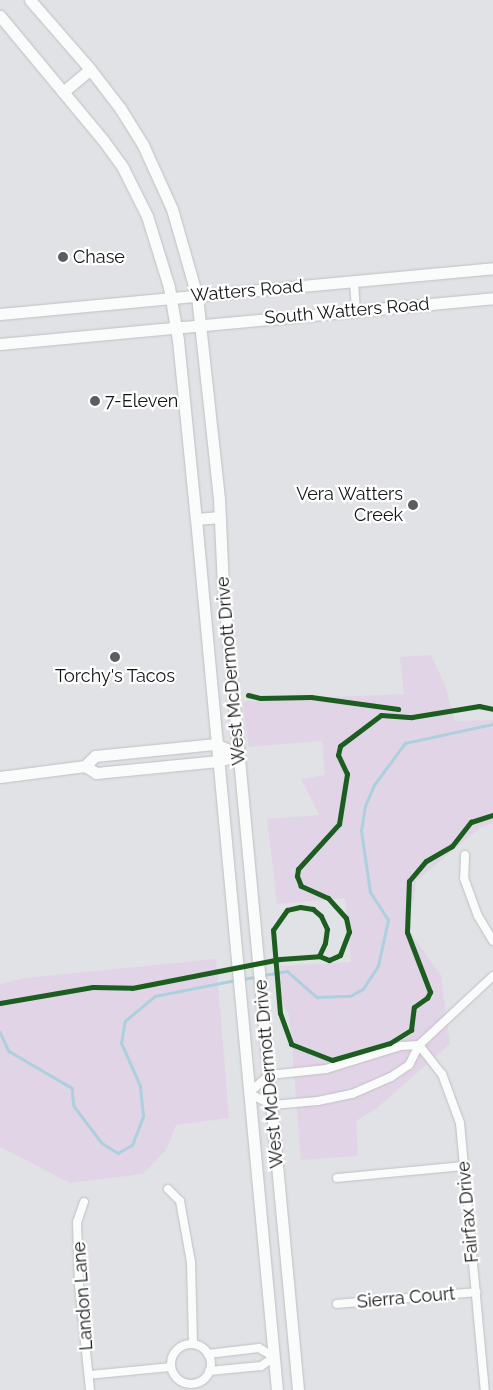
<!DOCTYPE html>
<html>
<head>
<meta charset="utf-8">
<style>
  body { margin:0 }
  #map { position:relative; width:493px; height:1390px; overflow:hidden; background:#e1e2e5; font-family:Raleway,sans-serif }
  div>[style] { position:absolute }
  [style*='--x'] { left:calc(var(--x)*1px); top:calc(var(--y)*1px); width:calc(var(--w)*1px); rotate:calc(var(--a)*1deg) }
  .green>* { inset:0; background:#e2d4e7 }
  .stream>* { height:2.5px; margin:-1.25px; padding:0 1.25px; transform-origin:1.25px; border-radius:1.25px; background:#acd0dd }
  .roads { filter:drop-shadow(0 0 1px #bfc0c2) drop-shadow(0 0 1px #bfc0c2) }
  .street>* { height:8px; margin:-4px; padding:0 4px; transform-origin:4px; border-radius:4px; background:#fafbfb }
  .street>.ring { margin:-4px; padding:0; box-sizing:content-box; background:none; border:8px solid #fafbfb; border-radius:50% }
  .secondary>* { height:11px; margin:-5.5px; padding:0 5.5px; transform-origin:5.5px; border-radius:5.5px; background:#fafbfb }
  .cycleway>* { height:5px; margin:-2.5px; padding:0 2.5px; transform-origin:2.5px; border-radius:2.5px; background:#1b5e20 }
  .dots>* { width:14px; height:14px; translate:-50% -50%; box-sizing:border-box; border:2px solid #fff; border-radius:50% }
  span { translate:-50% -50%; white-space:nowrap; text-align:center; line-height:1.15; -webkit-text-stroke:4.5px #fff; paint-order:stroke }
  .poi-label { font-size:18px; color:#151517 }
  .left { translate:0 -50%; text-align:left }
  .right { translate:-100% -50%; text-align:right }
  .street-label { font-size:18px; color:#151517 }
</style>
</head>
<body>
<div id="map">
  <div class="green">
    <div style="clip-path:polygon(431px 655px,445px 685px,455px 721px,493px 720px,493px 823px,480px 828px,416px 881px,409px 931px,441px 975px,450px 1044px,376px 1109px,356px 1121px,358px 1156px,301px 1160px,291px 1036px,289px 1015px,282px 1002px,280px 966px,351px 962px,345px 898px,277px 904px,267px 819px,319px 815px,301px 779px,325px 775px,322px 741px,249px 747px,242px 701px,404px 694px,400px 657px)"></div>
    <div style="clip-path:polygon(216px 959px,229px 1118px,176px 1125px,166px 1150px,143px 1174px,70px 1183px,0 1147px,0 984px,25px 978px)"></div>
  </div>
  <div class="stream">
    <div style="--x:264;--y:975;--w:23;--a:-10"></div>
    <div style="--x:287;--y:971;--w:40;--a:41"></div>
    <div style="--x:317;--y:997;--w:33;--a:-2"></div>
    <div style="--x:350;--y:996;--w:15;--a:-28"></div>
    <div style="--x:363;--y:989;--w:27;--a:-57"></div>
    <div style="--x:378;--y:966;--w:47;--a:-77.7"></div>
    <div style="--x:388;--y:920;--w:33;--a:-123"></div>
    <div style="--x:370;--y:892;--w:62;--a:-98.4"></div>
    <div style="--x:361;--y:831;--w:25;--a:-81"></div>
    <div style="--x:365;--y:806;--w:23;--a:-67"></div>
    <div style="--x:374;--y:785;--w:52;--a:-53.6"></div>
    <div style="--x:405;--y:743;--w:90;--a:-12.2"></div>
    <div style="--x:242;--y:979;--w:14;--a:-8"></div>
    <div style="--x:0;--y:1032;--w:21;--a:65"></div>
    <div style="--x:9;--y:1051;--w:73;--a:30.4"></div>
    <div style="--x:72;--y:1088;--w:18;--a:84"></div>
    <div style="--x:74;--y:1106;--w:46;--a:52.9"></div>
    <div style="--x:102;--y:1143;--w:19;--a:32"></div>
    <div style="--x:118;--y:1153;--w:16;--a:-30"></div>
    <div style="--x:132;--y:1145;--w:31;--a:-69"></div>
    <div style="--x:143;--y:1116;--w:30;--a:-96"></div>
    <div style="--x:140;--y:1086;--w:47;--a:-113.8"></div>
    <div style="--x:121;--y:1043;--w:22;--a:-80"></div>
    <div style="--x:125;--y:1021;--w:39;--a:-40"></div>
    <div style="--x:155;--y:996;--w:83;--a:-11.2"></div>
  </div>
  <div class="roads">
    <div class="street">
      <div style="--x:354;--y:282;--w:27;--a:86"></div>
      <div style="--x:465;--y:855;--w:23;--a:92"></div>
      <div style="--x:464;--y:878;--w:40;--a:69.8"></div>
      <div style="--x:478;--y:916;--w:29;--a:59"></div>
      <div style="--x:419;--y:1045;--w:18;--a:177"></div>
      <div style="--x:401;--y:1046;--w:78;--a:163"></div>
      <div style="--x:326;--y:1069;--w:57;--a:174"></div>
      <div style="--x:269;--y:1075;--w:27;--a:138"></div>
      <div style="--x:249;--y:1093;--w:26;--a:28"></div>
      <div style="--x:272;--y:1105;--w:46;--a:-5"></div>
      <div style="--x:318;--y:1101;--w:35;--a:-12"></div>
      <div style="--x:352;--y:1094;--w:43;--a:-23.6"></div>
      <div style="--x:391;--y:1077;--w:22;--a:-34"></div>
      <div style="--x:409;--y:1065;--w:22;--a:-63"></div>
      <div style="--x:419;--y:1045;--w:101;--a:-43"></div>
      <div style="--x:419;--y:1045;--w:37;--a:52"></div>
      <div style="--x:442;--y:1074;--w:52;--a:69.8"></div>
      <div style="--x:460;--y:1123;--w:268;--a:84.7"></div>
      <div style="--x:337;--y:1178;--w:128;--a:-5.4"></div>
      <div style="--x:168;--y:1189;--w:17;--a:45"></div>
      <div style="--x:180;--y:1201;--w:62;--a:79.8"></div>
      <div style="--x:191;--y:1262;--w:82;--a:88.6"></div>
      <div style="--x:84;--y:1202;--w:21;--a:109"></div>
      <div style="--x:77;--y:1222;--w:63;--a:88.2"></div>
      <div style="--x:79;--y:1285;--w:106;--a:84"></div>
      <div style="--x:337;--y:1304;--w:140;--a:-4.9"></div>
      <div class="ring" style="left:171px;top:1344px;width:32px;height:32px"></div>
      <div style="--x:208;--y:1354;--w:51;--a:-6.7"></div>
      <div style="--x:259;--y:1348;--w:17;--a:31"></div>
      <div style="--x:274;--y:1357;--w:16;--a:145"></div>
      <div style="--x:261;--y:1366;--w:52;--a:174.5"></div>
      <div style="--x:89;--y:1375;--w:82;--a:-5.6"></div>
    </div>
    <div class="secondary">
      <div style="--x:30;--y:0;--w:91;--a:49"></div>
      <div style="--x:90;--y:69;--w:49;--a:52.4"></div>
      <div style="--x:120;--y:108;--w:44;--a:58.1"></div>
      <div style="--x:143;--y:145;--w:70;--a:65.6"></div>
      <div style="--x:172;--y:209;--w:91;--a:74"></div>
      <div style="--x:197;--y:296;--w:204;--a:83.8"></div>
      <div style="--x:219;--y:499;--w:88;--a:87.4"></div>
      <div style="--x:223;--y:587;--w:806;--a:84.66"></div>
      <div style="--x:0;--y:16;--w:161;--a:50.3"></div>
      <div style="--x:103;--y:140;--w:34;--a:54"></div>
      <div style="--x:123;--y:168;--w:54;--a:63.4"></div>
      <div style="--x:147;--y:216;--w:74;--a:72.8"></div>
      <div style="--x:169;--y:287;--w:54;--a:80.4"></div>
      <div style="--x:178;--y:340;--w:180;--a:84.3"></div>
      <div style="--x:196;--y:519;--w:875;--a:84.69"></div>
      <div style="--x:63;--y:92;--w:35;--a:-40"></div>
      <div style="--x:0;--y:314;--w:495;--a:-5.3"></div>
      <div style="--x:0;--y:344;--w:495;--a:-5.3"></div>
      <div style="--x:196;--y:519;--w:24;--a:-5"></div>
      <div style="--x:85;--y:766;--w:13;--a:32"></div>
      <div style="--x:96;--y:773;--w:123;--a:-5.6"></div>
      <div style="--x:218;--y:761;--w:22;--a:-16"></div>
      <div style="--x:0;--y:777;--w:86;--a:-7.4"></div>
      <div style="--x:85;--y:766;--w:14;--a:-45"></div>
      <div style="--x:95;--y:756;--w:122;--a:-5.7"></div>
      <div style="--x:216;--y:744;--w:25;--a:26"></div>
    </div>
  </div>
  <div class="cycleway">
    <div style="--x:248;--y:695;--w:12;--a:14"></div>
    <div style="--x:260;--y:698;--w:51;--a:-1.1"></div>
    <div style="--x:311;--y:697;--w:88;--a:7.9"></div>
    <div style="--x:319;--y:956;--w:14;--a:-65"></div>
    <div style="--x:325;--y:943;--w:14;--a:-82"></div>
    <div style="--x:327;--y:929;--w:14;--a:-115"></div>
    <div style="--x:321;--y:916;--w:11;--a:-139"></div>
    <div style="--x:313;--y:909;--w:13;--a:-171"></div>
    <div style="--x:300;--y:907;--w:13;--a:167"></div>
    <div style="--x:287;--y:910;--w:24;--a:125"></div>
    <div style="--x:273;--y:930;--w:83;--a:85.2"></div>
    <div style="--x:280;--y:1013;--w:33;--a:70"></div>
    <div style="--x:291;--y:1044;--w:44;--a:21.3"></div>
    <div style="--x:332;--y:1060;--w:60;--a:-16.3"></div>
    <div style="--x:390;--y:1043;--w:25;--a:-32"></div>
    <div style="--x:411;--y:1030;--w:23;--a:-83"></div>
    <div style="--x:414;--y:1007;--w:16;--a:-35"></div>
    <div style="--x:427;--y:998;--w:7;--a:-63"></div>
    <div style="--x:430;--y:992;--w:64;--a:-111"></div>
    <div style="--x:407;--y:932;--w:51;--a:-87.8"></div>
    <div style="--x:409;--y:881;--w:26;--a:-50"></div>
    <div style="--x:426;--y:861;--w:30;--a:-30"></div>
    <div style="--x:452;--y:846;--w:31;--a:-52"></div>
    <div style="--x:471;--y:822;--w:23;--a:-18"></div>
    <div style="--x:0;--y:1003;--w:94;--a:-9.8"></div>
    <div style="--x:93;--y:987;--w:39;--a:1"></div>
    <div style="--x:132;--y:988;--w:151;--a:-11.1"></div>
    <div style="--x:280;--y:959;--w:39;--a:-4"></div>
    <div style="--x:319;--y:956;--w:11;--a:22"></div>
    <div style="--x:329;--y:960;--w:12;--a:-24"></div>
    <div style="--x:340;--y:955;--w:25;--a:-69"></div>
    <div style="--x:349;--y:932;--w:14;--a:-102"></div>
    <div style="--x:346;--y:918;--w:27;--a:-132"></div>
    <div style="--x:328;--y:898;--w:30;--a:-156"></div>
    <div style="--x:301;--y:886;--w:11;--a:-112"></div>
    <div style="--x:297;--y:876;--w:7;--a:-82"></div>
    <div style="--x:298;--y:869;--w:61;--a:-47.7"></div>
    <div style="--x:339;--y:824;--w:51;--a:-80.9"></div>
    <div style="--x:347;--y:774;--w:21;--a:-115"></div>
    <div style="--x:338;--y:755;--w:9;--a:-77"></div>
    <div style="--x:340;--y:746;--w:51;--a:-37.1"></div>
    <div style="--x:381;--y:715;--w:31;--a:4"></div>
    <div style="--x:412;--y:717;--w:68;--a:-9.3"></div>
    <div style="--x:479;--y:706;--w:14;--a:12"></div>
  </div>
  <div class="dots">
    <div style="left:63px;top:257px;background:#5c5d5f"></div>
    <div style="left:95px;top:401px;background:#5c5d5f"></div>
    <div style="left:413px;top:505px;background:#5c5d5f"></div>
    <div style="left:115px;top:657px;background:#5c5d5f"></div>
  </div>
  <div class="poi-label">
    <span class="left" style="left:73px;top:257px">Chase</span>
    <span class="left" style="left:105px;top:401px">7-Eleven</span>
    <span class="right" style="left:403px;top:505px">Vera Watters<br>Creek</span>
    <span style="left:115px;top:676px">Torchy's Tacos</span>
  </div>
  <div class="street-label">
    <span style="left:247px;top:291px;rotate:-5deg">Watters Road</span>
    <span style="left:347px;top:311px;rotate:-5deg">South Watters Road</span>
    <span style="left:231px;top:671px;rotate:-95deg">West McDermott Drive</span>
    <span style="left:269px;top:1074px;rotate:-95deg">West McDermott Drive</span>
    <span style="left:468px;top:1212px;rotate:-95deg">Fairfax Drive</span>
    <span style="left:83px;top:1296px;rotate:-94deg">Landon Lane</span>
    <span style="left:406px;top:1298px;rotate:-5deg">Sierra Court</span>
  </div>
</div>
</body>
</html>
